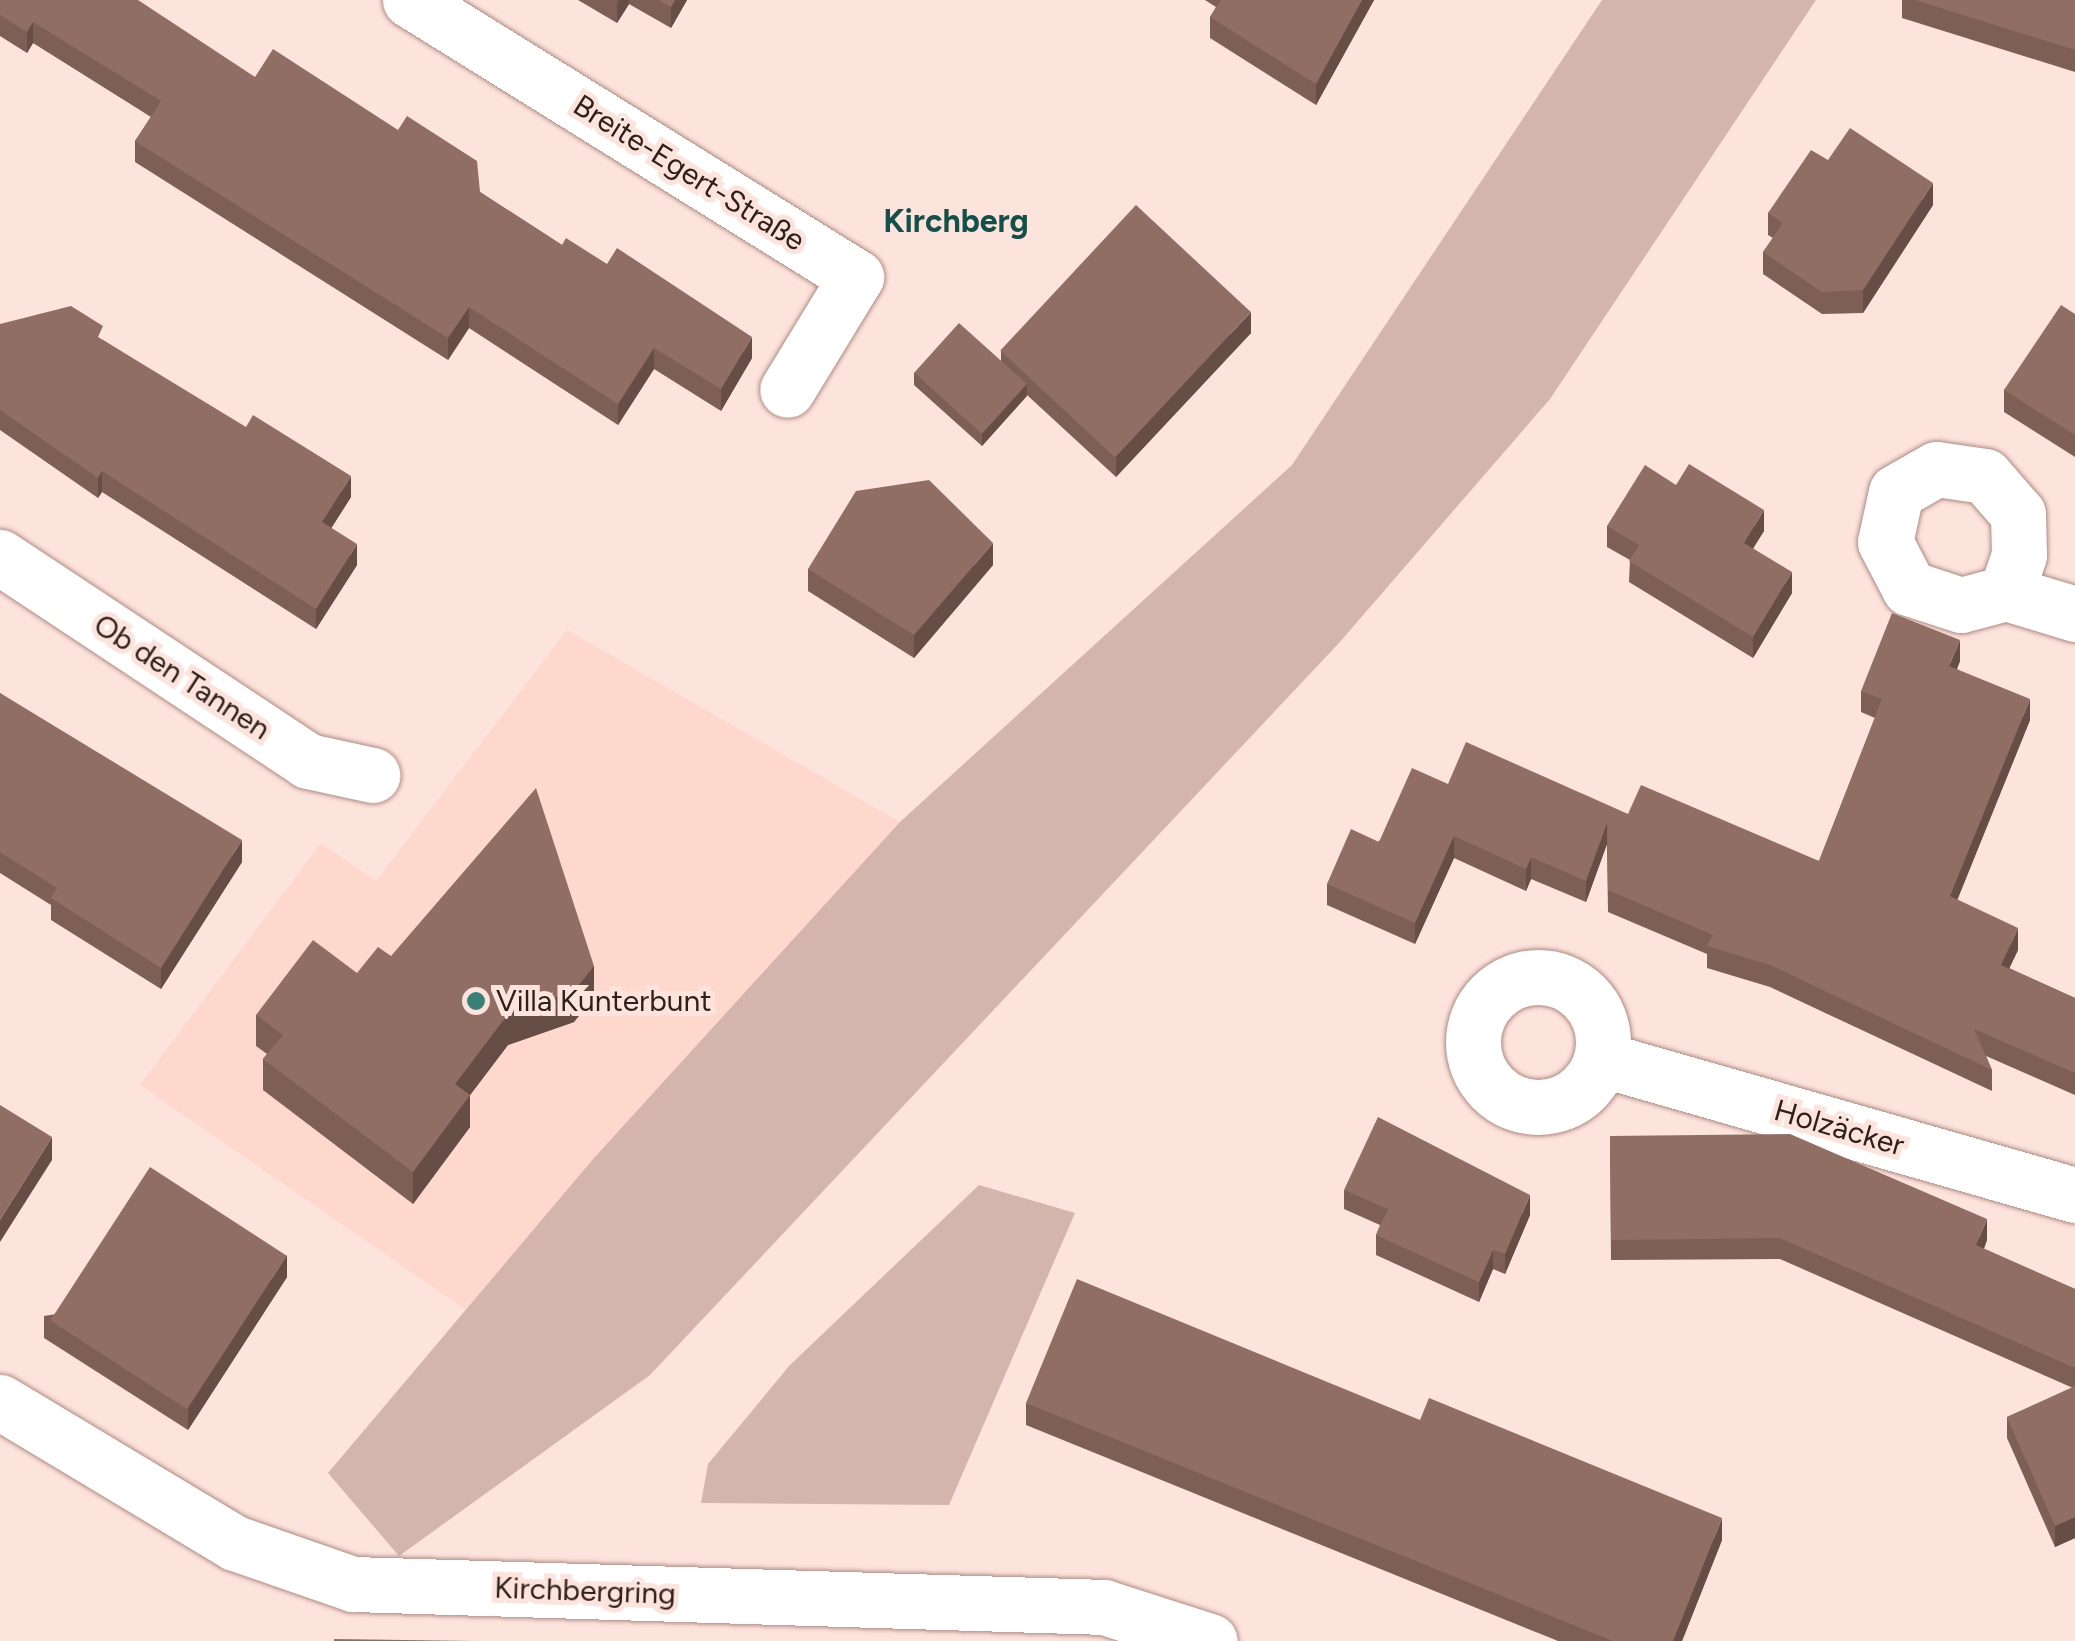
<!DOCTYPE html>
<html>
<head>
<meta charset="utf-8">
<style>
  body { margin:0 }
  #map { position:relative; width:2075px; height:1641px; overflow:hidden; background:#fce3dc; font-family:Figtree,sans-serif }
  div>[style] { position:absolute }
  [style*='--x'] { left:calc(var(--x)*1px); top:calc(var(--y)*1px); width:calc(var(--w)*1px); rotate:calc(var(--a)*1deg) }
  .built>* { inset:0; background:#ffd8cd }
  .green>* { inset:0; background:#d3b5ad }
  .roads { filter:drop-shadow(0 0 2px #b08a80) drop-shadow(0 0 2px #b08a80) }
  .minor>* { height:55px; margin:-27.5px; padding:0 27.5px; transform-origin:27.5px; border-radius:27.5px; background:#fff }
  .minor>.ring { margin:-27.5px; padding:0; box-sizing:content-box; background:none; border:55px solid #fff; border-radius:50% }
  .wall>* { inset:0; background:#7d5f56 }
  .shaded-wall>* { inset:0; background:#664d46 }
  .building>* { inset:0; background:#916e64; transform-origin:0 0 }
  .dots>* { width:28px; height:28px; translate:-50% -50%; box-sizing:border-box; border:5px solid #fce3dc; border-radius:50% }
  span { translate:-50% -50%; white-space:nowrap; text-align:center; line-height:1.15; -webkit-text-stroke:10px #fce3dc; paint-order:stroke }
  .street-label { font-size:30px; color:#2e1f1b }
  .poi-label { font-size:30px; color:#2e1f1b }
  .left { translate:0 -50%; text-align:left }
  .neighbourhood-label { font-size:32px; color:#14504a; font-weight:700 }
</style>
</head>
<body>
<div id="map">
  <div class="built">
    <div style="clip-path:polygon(567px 630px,900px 822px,466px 1310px,140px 1085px,321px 843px,376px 881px)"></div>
  </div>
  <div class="green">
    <div style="clip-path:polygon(1602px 0,1816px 0,1550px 399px,1339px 643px,650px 1375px,399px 1556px,328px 1473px,594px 1158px,900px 822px,1292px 465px)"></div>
    <div style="clip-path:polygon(979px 1185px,1075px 1213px,949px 1505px,701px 1503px,708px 1464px,790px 1365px)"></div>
  </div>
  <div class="roads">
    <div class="minor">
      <div style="--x:410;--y:0;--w:525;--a:31.84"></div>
      <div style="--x:856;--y:277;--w:132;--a:121.4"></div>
      <div style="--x:0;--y:557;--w:369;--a:33.5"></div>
      <div style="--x:308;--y:761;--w:66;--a:12.3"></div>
      <div style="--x:2006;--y:593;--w:40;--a:-71.1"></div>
      <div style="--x:2019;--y:555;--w:41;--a:-91.4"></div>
      <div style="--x:2018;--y:514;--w:50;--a:-131"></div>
      <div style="--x:1985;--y:476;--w:49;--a:-171.9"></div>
      <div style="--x:1936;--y:469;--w:46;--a:150.1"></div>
      <div style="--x:1896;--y:492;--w:51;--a:102.4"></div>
      <div style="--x:1885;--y:542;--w:52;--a:62.4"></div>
      <div style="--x:1909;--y:588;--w:55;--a:18.1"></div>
      <div style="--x:1961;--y:605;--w:47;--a:-14.9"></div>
      <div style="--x:2006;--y:593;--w:72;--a:16.9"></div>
      <div class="ring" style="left:1473px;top:977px;width:75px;height:75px"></div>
      <div style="--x:1604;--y:1060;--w:490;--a:16"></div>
      <div style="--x:0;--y:1402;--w:274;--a:31"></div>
      <div style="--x:235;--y:1543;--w:125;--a:19.2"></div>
      <div style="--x:353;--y:1584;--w:751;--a:1.75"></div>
      <div style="--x:1104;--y:1607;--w:111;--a:17.8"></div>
    </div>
  </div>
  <div class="wall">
    <div style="clip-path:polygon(0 0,255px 77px,480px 192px,562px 245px,752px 358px,721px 411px,654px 369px,618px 425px,469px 328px,448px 360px,135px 162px,135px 141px,151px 117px,33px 43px,27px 53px,0 36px)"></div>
    <div style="clip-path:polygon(578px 0,687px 0,671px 28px,629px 4px,617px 23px)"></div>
    <div style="clip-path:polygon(1205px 0,1374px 0,1316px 105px,1210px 38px,1210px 17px,1216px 7px)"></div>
    <div style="clip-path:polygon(1902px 0,2075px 0,2075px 72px,1902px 18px)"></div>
    <div style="clip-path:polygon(1828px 160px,1933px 205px,1863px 313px,1822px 314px,1763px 274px,1763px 252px,1773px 238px,1768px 235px,1768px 213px)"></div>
    <div style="clip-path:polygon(2075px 314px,2075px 457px,2004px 412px,2004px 390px)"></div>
    <div style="clip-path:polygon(0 324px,103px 340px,351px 497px,331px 528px,357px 565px,316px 629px,102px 492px,98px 498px,0 430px)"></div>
    <div style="clip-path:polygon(1251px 333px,1116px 477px,1027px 395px,982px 446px,914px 385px,914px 373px,1001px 362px,1001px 351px)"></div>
    <div style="clip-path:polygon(1676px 485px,1764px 531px,1753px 548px,1792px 593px,1753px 658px,1629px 582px,1630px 560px,1607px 547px,1607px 526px)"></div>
    <div style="clip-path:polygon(993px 565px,914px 658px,808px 591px,808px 569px)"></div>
    <div style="clip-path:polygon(1960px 661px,1957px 669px,2030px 720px,1957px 900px,2018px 950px,2009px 968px,2075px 998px,2075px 1095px,1986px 1056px,1992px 1070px,1992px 1091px,1770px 987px,1707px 968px,1707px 954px,1608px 912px,1607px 844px,1586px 902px,1531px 879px,1526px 891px,1454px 858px,1415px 944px,1327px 905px,1327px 884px,1448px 784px,1628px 814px,1819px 861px,1875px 718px,1861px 712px,1861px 691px)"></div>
    <div style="clip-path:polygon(0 693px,242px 862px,161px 989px,51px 920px,51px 905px,0 873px)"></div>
    <div style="clip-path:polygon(391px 956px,594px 997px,574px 1022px,508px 1045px,470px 1095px,470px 1127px,413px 1204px,263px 1090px,263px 1059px,267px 1054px,256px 1046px,256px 1015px,357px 973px)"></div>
    <div style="clip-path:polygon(1610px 1136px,1987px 1240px,1984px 1249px,2075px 1289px,2075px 1538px,2055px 1547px,2007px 1438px,2007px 1417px,2073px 1388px,1780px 1259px,1611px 1260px)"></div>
    <div style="clip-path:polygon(1344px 1190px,1530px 1215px,1505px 1274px,1493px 1269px,1479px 1302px,1376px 1255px,1376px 1235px,1380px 1225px,1344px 1209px)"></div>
    <div style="clip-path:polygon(287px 1277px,188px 1430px,44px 1338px,44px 1316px)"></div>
    <div style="clip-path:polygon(1026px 1403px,1722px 1540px,1682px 1641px,1558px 1641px,1026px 1425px)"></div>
  </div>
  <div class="shaded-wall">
    <div style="clip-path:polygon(619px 0,629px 0,629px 4px,617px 23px,617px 3px)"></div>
    <div style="clip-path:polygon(675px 0,687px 0,671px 28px,671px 7px)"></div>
    <div style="clip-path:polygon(1362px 0,1374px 0,1316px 105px,1316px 84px)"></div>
    <div style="clip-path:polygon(33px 22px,33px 43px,27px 53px,27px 32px)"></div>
    <div style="clip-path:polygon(1933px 183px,1933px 205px,1863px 313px,1863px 290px)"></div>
    <div style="clip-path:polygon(469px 307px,469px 328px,448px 360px,448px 338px)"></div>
    <div style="clip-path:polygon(1251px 312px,1251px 333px,1116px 477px,1116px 456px)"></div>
    <div style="clip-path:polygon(752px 337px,752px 358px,721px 411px,721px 389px)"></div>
    <div style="clip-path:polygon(654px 348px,654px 369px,618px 425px,618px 404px)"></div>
    <div style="clip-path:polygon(1027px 384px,1027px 396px,982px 446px,982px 434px)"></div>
    <div style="clip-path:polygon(102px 471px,102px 492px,98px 498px,98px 478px)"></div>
    <div style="clip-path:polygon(351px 476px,351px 497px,322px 543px,322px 522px)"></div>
    <div style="clip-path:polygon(1764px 510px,1764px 531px,1744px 563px,1744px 543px)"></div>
    <div style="clip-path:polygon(993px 543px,993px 565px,914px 658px,914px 635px)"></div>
    <div style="clip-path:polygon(357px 544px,357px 565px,316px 629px,316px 609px)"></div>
    <div style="clip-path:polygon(1792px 572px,1792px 593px,1753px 658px,1753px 637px)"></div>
    <div style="clip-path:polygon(1960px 640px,1960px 661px,1949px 688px,1949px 666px)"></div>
    <div style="clip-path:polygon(2030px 699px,2030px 720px,1950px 918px,1950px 896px)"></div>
    <div style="clip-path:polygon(1607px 823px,1607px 844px,1586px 902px,1586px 881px)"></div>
    <div style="clip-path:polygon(1454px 836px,1454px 858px,1415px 944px,1415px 923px)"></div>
    <div style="clip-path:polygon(242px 840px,242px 862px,161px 989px,161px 968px)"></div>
    <div style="clip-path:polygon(1531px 857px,1531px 879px,1526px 891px,1526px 869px)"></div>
    <div style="clip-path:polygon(2018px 928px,2018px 950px,2001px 986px,2001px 965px)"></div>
    <div style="clip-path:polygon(594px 966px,594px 997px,574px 1022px,508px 1045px,455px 1115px,455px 1084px,508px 1014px)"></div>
    <div style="clip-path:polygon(470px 1095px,470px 1127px,413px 1204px,413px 1172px)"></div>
    <div style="clip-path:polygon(52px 1137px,52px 1160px,0 1242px,0 1220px)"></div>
    <div style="clip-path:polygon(1530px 1195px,1530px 1215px,1505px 1274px,1505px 1254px)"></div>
    <div style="clip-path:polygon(1987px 1219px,1987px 1240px,1976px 1266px,1976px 1245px)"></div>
    <div style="clip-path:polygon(1493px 1250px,1493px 1269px,1479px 1302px,1479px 1282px)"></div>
    <div style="clip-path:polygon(287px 1255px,287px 1277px,188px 1430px,188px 1408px)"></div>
    <div style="clip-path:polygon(2075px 1517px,2075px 1538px,2055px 1547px,2055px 1526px)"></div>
    <div style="clip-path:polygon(1722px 1518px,1722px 1540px,1682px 1641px,1673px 1641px)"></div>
  </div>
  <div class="building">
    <div style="clip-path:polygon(0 0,138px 0,255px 77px,273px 49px,398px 130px,407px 116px,477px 161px,480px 192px,562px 245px,566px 238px,607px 264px,617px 248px,752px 337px,721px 389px,654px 348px,618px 404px,469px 307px,448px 338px,135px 141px,161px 101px,33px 22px,27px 32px,0 15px)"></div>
    <div style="clip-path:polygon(658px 0,675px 0,671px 7px)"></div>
    <div style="clip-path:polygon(1221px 0,1362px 0,1316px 84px,1210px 17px)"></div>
    <div style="clip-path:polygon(1915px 0,2075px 0,2075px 50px)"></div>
    <div style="clip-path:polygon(1850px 128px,1933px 183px,1863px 290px,1822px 292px,1763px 252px,1783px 223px,1768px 213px,1811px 150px,1828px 160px)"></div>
    <div style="left:1136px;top:205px;width:157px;height:199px;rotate:43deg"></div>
    <div style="clip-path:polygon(2061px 305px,2075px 314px,2075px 435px,2004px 390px)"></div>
    <div style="clip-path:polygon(71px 306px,103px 326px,98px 337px,246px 427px,253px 415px,351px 476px,322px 522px,357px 544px,316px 609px,102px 471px,98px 478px,0 410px,0 324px)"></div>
    <div style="left:959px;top:323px;width:91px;height:67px;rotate:42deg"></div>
    <div style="clip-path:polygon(1689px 464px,1764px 510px,1744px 543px,1792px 572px,1753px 637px,1629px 561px,1639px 545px,1607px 526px,1645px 465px,1676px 485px)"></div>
    <div style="clip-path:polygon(929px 480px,993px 543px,914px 635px,808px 569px,856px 491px)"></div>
    <div style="clip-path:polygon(1892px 613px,1960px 640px,1949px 666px,2030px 699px,1950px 896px,2018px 928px,2001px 965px,2075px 998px,2075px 1073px,1974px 1029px,1992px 1070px,1770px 965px,1707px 946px,1713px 935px,1608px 890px,1607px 823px,1586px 881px,1531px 857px,1526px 869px,1454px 836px,1415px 923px,1327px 884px,1351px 829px,1379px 842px,1412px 768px,1448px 784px,1466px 742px,1628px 814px,1641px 785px,1819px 861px,1882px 699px,1861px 691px)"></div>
    <div style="clip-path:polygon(0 693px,242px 840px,161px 968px,51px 898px,57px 888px,0 852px)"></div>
    <div style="clip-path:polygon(536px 788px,594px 966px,574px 991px,508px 1014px,455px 1084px,470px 1095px,413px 1172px,263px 1059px,283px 1035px,256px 1015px,313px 940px,357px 973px,378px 947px,391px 956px)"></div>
    <div style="clip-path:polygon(0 1105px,52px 1137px,0 1220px)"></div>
    <div style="clip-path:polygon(1378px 1117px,1530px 1195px,1505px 1254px,1493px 1250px,1479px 1282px,1376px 1235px,1388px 1209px,1344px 1190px)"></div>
    <div style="clip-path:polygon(1790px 1134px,1987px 1219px,1976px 1245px,2075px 1289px,2075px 1368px,1780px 1238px,1611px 1240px,1610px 1136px)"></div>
    <div style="left:150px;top:1167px;width:163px;height:183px;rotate:33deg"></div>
    <div style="clip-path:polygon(1077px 1279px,1420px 1420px,1429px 1398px,1722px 1518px,1673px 1641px,1613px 1641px,1026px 1403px)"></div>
    <div style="clip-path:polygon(2075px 1386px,2075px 1517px,2055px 1526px,2007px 1417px)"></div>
    <div style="clip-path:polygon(334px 1639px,475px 1641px,334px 1641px)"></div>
  </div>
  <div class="dots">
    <div style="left:476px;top:1001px;background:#398079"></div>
  </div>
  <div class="street-label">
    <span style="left:689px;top:173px;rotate:32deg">Breite-Egert-Straße</span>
    <span style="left:182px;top:677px;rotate:33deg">Ob den Tannen</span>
    <span style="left:1839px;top:1128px;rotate:16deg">Holzäcker</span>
    <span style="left:585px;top:1591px;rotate:2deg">Kirchbergring</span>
  </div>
  <div class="poi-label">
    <span class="left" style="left:496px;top:1001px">Villa Kunterbunt</span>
  </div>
  <div class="neighbourhood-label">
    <span style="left:956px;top:221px">Kirchberg</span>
  </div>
</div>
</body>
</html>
